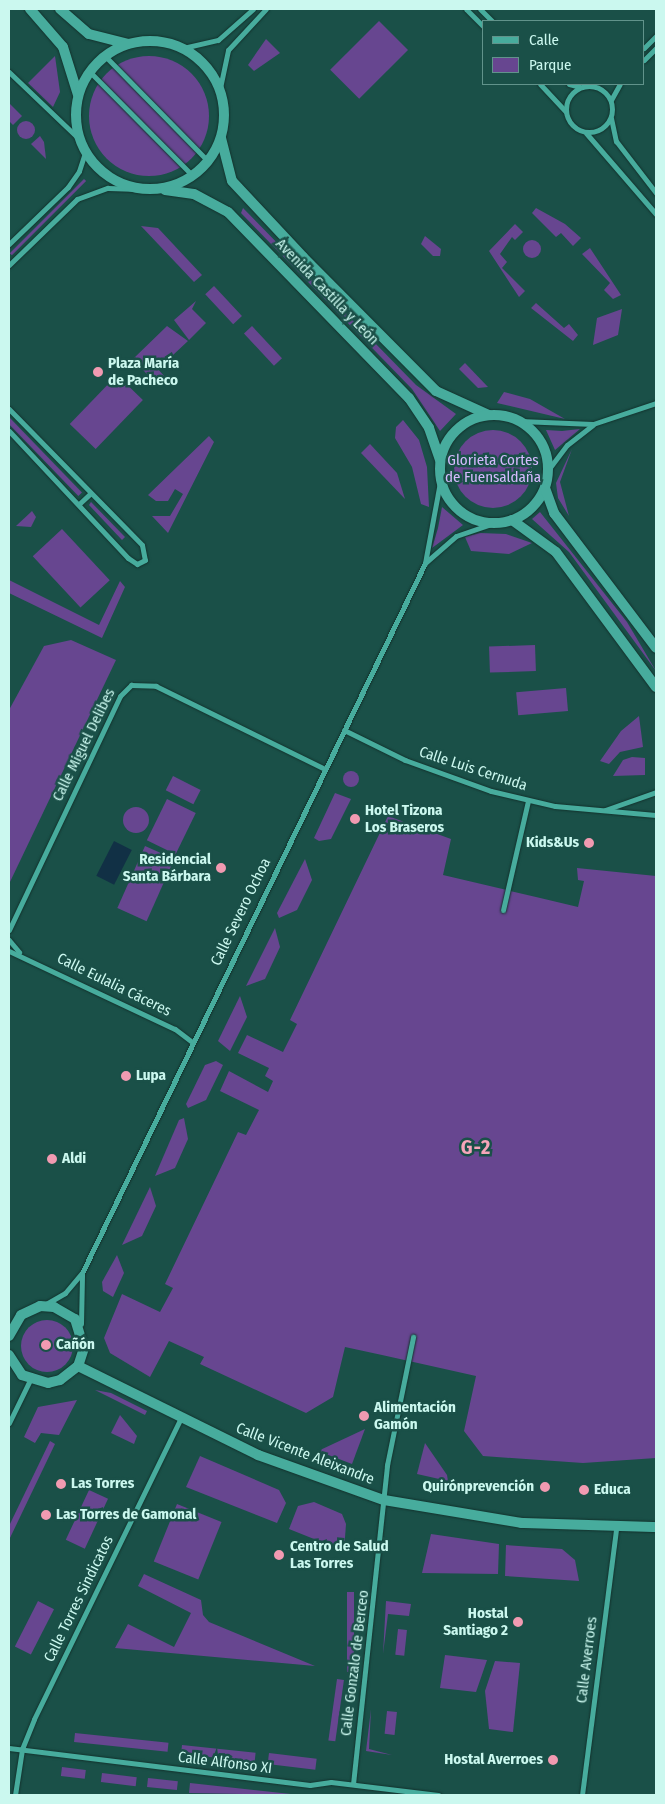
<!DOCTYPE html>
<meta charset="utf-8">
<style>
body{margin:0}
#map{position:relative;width:665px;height:1804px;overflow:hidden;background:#1a5048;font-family:"Fira Sans Condensed",sans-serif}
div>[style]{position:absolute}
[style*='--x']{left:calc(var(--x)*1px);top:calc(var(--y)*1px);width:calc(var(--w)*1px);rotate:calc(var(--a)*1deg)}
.green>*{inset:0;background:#674690;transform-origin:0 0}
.round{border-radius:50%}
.water>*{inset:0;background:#113045;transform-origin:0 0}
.roads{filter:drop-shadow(0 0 1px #13322d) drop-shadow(0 0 1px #13322d)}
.minor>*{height:5px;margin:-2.5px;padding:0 2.5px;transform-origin:2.5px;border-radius:2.5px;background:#47ac9d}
.minor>.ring{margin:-2.5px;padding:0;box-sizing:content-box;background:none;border:5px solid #47ac9d;border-radius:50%}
.secondary>*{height:10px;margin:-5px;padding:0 5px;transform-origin:5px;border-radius:5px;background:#47ac9d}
.secondary>.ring{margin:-5px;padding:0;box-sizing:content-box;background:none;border:10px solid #47ac9d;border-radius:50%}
.dots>*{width:14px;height:14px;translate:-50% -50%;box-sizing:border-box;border:2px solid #1a5048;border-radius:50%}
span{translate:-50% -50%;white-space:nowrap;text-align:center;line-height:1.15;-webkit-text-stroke:5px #1a5048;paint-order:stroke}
.street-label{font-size:15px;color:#cbf8ef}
.poi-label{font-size:15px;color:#cbf8ef;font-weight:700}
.left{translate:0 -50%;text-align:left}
.right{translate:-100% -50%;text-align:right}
.park-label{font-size:15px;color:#d5bafe}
.district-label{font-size:20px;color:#f7a5ba;font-weight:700;letter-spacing:1px}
.frame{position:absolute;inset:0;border:10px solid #cbf8ef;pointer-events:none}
.legend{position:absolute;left:482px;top:20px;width:162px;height:65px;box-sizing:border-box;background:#1a5048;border:1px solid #61938b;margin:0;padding:6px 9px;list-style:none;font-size:15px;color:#cbf8ef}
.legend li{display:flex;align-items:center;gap:10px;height:25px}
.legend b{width:25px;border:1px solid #61938b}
</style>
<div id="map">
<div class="green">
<i style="left:379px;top:21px;width:41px;height:69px;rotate:45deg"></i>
<i style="clip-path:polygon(266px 39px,280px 53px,254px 71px,248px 65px)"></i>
<i style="clip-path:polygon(55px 56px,60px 92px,53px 107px,28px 83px)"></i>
<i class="round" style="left:89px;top:56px;width:120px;height:120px"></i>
<i style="clip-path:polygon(9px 103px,22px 116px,13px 125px,9px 121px)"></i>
<i class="round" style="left:17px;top:121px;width:18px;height:18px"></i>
<i style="clip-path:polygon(40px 136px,44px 142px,46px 159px,31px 144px)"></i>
<i style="left:84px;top:179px;width:3px;height:105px;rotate:45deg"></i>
<i style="clip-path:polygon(243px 208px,416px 385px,456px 414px,440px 431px,412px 389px,241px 213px)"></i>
<i style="clip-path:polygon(536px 208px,565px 224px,581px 238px,573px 246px,561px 233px,556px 237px,532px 213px)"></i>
<i style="clip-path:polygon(515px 224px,523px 232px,515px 240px,512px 237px,500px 254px,507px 262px,502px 268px,525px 291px,519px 297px,489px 251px)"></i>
<i style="clip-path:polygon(141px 226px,158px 228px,202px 275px,194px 282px)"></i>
<i style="clip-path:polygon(425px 236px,441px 249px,440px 256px,433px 256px,421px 244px)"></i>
<i class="round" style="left:523px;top:240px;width:18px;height:18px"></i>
<i style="clip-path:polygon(590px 248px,621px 295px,613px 299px,604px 290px,610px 283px,582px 254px)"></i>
<i style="left:214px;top:286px;width:41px;height:12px;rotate:47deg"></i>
<i style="clip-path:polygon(196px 301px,192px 309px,206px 323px,189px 340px,174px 320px)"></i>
<i style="clip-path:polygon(536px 303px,564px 328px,569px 324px,578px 335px,573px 341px,531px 308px)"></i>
<i style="clip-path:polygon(622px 309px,618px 335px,593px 345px,597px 318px)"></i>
<i style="clip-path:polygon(167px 326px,188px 341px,158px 369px,164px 376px,156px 384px,133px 359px)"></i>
<i style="left:252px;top:326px;width:44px;height:11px;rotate:47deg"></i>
<i style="clip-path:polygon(465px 363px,488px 387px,478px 388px,459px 369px)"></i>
<i style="left:117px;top:375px;width:36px;height:68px;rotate:44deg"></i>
<i style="clip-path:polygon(504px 392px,530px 399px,565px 419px,497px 403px)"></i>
<i style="left:9px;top:417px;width:105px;height:5px;rotate:46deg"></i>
<i style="clip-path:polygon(403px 420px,419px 440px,427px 467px,429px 507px,421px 504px,412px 467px,395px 438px,396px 427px)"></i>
<i style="clip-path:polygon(580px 429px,555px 450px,546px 430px,562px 431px)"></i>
<i class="round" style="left:454px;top:430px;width:78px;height:78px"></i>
<i style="clip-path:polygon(209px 436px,214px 442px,168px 533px,152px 516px,170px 516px,183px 494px,175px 489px,168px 501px,156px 501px,148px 495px)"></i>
<i style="clip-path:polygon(370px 444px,397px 473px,405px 499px,361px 453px)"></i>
<i style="clip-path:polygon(572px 449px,560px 482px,569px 516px,558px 498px,556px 483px)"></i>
<i style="clip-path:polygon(91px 502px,125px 537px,122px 540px,89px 505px)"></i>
<i style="clip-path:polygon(442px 507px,463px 525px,432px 548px,438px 528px)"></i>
<i style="clip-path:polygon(32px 511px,36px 517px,31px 527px,16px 526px)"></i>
<i style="clip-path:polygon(540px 512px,627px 622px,656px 671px,569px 552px,532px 519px)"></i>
<i style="left:62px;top:529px;width:70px;height:40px;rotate:47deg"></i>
<i style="clip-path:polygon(480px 533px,506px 534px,532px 543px,509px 554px,471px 551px,465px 537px)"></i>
<i style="clip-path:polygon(9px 580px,99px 625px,120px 581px,125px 587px,102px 638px,9px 593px)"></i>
<i style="clip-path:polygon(71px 640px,116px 660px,9px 884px,9px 710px,44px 646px)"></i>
<i style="left:535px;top:645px;width:26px;height:46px;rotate:88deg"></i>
<i style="left:566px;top:688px;width:23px;height:50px;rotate:85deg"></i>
<i style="clip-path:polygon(639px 716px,643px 747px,620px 752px,609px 764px,600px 761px,621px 731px)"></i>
<i style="clip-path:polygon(632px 757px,645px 758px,645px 775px,613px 776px,623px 760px)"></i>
<i class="round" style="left:343px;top:771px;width:16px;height:16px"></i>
<i style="left:173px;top:776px;width:31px;height:16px;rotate:27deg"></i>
<i style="clip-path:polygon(335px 793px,351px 799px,331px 839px,319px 841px,314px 838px)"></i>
<i style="left:167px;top:799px;width:32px;height:46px;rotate:26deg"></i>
<i class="round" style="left:123px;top:807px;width:26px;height:26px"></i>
<i style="clip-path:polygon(388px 816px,451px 839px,443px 875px,536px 897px,578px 907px,584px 881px,578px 880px,577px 868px,656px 876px,656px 1458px,583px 1463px,483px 1456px,464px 1431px,476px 1376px,382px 1355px,345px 1347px,333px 1397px,306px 1413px,200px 1364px,204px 1357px,169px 1341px,150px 1377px,110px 1353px,104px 1338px,122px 1294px,160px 1312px,173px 1288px,165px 1284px,238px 1132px,246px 1135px,259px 1110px,220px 1091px,229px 1071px,268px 1092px,273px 1081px,265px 1076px,269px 1068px,238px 1053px,247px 1035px,283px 1052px,297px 1024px,290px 1020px)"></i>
<i style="left:145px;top:846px;width:32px;height:68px;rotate:24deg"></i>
<i style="clip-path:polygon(305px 859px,312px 880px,297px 910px,279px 918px,277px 913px)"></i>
<i style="clip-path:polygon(275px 928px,280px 947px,265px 979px,246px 986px)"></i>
<i style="clip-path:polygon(240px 996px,247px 1017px,230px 1051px,218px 1041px)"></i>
<i style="clip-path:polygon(216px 1061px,223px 1065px,206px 1100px,188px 1108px,186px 1104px,205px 1065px)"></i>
<i style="clip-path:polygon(184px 1118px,188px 1139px,175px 1168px,155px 1176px,179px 1120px)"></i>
<i style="clip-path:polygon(150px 1187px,156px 1206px,142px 1236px,122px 1245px)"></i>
<i style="clip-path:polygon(117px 1255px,124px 1273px,113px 1297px,103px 1291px,102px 1282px)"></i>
<i class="round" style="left:21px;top:1320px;width:52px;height:52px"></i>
<i style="clip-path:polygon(95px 1390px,111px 1393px,147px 1411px,145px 1415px)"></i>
<i style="clip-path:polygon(77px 1400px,59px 1435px,41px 1433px,35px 1443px,24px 1437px,38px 1407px)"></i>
<i style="clip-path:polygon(120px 1415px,137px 1436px,134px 1444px,111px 1433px)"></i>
<i style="clip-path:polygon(365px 1429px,352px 1464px,318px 1451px)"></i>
<i style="clip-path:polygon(50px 1441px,55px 1444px,9px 1540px,9px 1526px)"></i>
<i style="clip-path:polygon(425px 1443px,447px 1475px,448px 1481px,417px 1474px)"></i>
<i style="clip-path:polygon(200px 1456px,279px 1490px,286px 1503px,277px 1523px,186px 1487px)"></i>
<i style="left:89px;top:1490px;width:21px;height:55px;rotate:25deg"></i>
<i style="clip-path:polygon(314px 1502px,342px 1514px,346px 1524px,344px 1551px,289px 1529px,298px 1506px)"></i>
<i style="left:177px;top:1504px;width:48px;height:62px;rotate:22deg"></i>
<i style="clip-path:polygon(431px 1534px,499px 1544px,498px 1574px,422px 1573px)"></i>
<i style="clip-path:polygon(506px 1545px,562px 1549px,575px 1560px,579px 1581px,505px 1576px)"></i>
<i style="clip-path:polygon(144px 1574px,201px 1600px,203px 1615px,209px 1622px,315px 1666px,115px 1648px,128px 1624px,174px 1647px,191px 1613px,138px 1586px)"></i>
<i style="left:347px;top:1592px;width:7px;height:80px"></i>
<i style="left:38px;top:1601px;width:18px;height:51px;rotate:27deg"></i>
<i style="clip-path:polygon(386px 1601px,411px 1604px,409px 1616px,388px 1614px,383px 1654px)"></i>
<i style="left:398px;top:1629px;width:9px;height:26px;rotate:6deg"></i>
<i style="clip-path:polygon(445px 1655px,487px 1660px,476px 1692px,440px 1688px)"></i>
<i style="clip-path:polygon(495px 1661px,520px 1663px,513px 1732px,489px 1729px,485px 1691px)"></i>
<i style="left:337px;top:1679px;width:7px;height:62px;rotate:8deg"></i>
<i style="clip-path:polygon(371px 1709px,369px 1749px,392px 1755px,366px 1751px)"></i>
<i style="left:387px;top:1711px;width:10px;height:23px;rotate:6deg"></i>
<i style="left:75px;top:1733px;width:94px;height:9px;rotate:6deg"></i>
<i style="left:182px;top:1745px;width:74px;height:9px;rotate:6deg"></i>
<i style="left:269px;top:1753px;width:48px;height:11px;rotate:7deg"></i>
<i style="left:62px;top:1767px;width:24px;height:9px;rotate:7deg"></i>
<i style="left:102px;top:1773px;width:35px;height:9px;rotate:7deg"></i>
<i style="left:148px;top:1778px;width:30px;height:9px;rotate:6deg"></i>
<i style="clip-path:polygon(190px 1783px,300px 1795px,189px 1793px)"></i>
</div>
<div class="water">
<i style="left:114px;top:841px;width:20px;height:39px;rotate:27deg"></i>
</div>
<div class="roads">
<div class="minor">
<i style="--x:466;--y:9;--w:25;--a:45"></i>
<i style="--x:480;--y:9;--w:17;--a:45"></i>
<i style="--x:183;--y:48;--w:36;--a:-13"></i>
<i style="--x:218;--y:40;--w:47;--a:-41.5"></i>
<i style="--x:644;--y:48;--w:17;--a:-45"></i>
<i style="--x:105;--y:56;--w:147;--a:45.6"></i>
<i style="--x:644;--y:60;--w:17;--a:-45"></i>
<i style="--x:9;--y:72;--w:97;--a:43.7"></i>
<i style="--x:90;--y:72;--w:146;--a:45.3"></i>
<i style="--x:540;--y:84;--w:38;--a:47"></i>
<i style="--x:569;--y:84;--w:11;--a:15"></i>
<i class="ring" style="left:566px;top:86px;width:41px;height:41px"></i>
<i style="--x:220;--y:88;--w:39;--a:-78"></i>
<i style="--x:228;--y:50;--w:56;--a:-47.2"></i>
<i style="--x:611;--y:100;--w:18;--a:-61"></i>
<i style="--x:611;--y:118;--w:24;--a:78"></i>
<i style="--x:616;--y:141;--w:66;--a:52.4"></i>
<i style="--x:586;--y:133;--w:107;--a:49.2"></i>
<i style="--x:9;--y:244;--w:82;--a:-44"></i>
<i style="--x:68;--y:187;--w:19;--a:-55"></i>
<i style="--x:79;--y:171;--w:20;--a:-72"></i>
<i style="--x:9;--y:265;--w:95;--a:-44.1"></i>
<i style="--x:77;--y:199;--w:33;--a:-20"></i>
<i style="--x:108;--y:188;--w:30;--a:2"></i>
<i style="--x:9;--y:409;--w:190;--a:45.6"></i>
<i style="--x:142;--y:545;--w:15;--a:79"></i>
<i style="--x:145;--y:560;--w:9;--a:153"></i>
<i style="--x:137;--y:564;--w:11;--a:-146"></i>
<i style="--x:128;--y:558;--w:174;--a:-133.1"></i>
<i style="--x:520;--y:421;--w:73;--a:2.4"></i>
<i style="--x:593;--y:424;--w:66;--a:-18.4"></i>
<i style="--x:548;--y:470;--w:31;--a:-53"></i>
<i style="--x:567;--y:445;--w:33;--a:-38"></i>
<i style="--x:79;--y:504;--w:16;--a:-43"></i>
<i style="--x:425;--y:563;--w:82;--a:-79.5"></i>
<i style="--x:344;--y:730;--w:68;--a:26.2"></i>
<i style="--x:405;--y:760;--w:91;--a:19.8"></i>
<i style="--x:491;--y:791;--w:66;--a:13.2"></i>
<i style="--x:555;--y:806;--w:101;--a:5.1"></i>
<i style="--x:605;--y:810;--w:54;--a:-19.4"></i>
<i style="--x:503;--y:910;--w:112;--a:-77.1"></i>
<i style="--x:9;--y:930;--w:259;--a:-64.6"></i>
<i style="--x:120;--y:696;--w:16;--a:-45"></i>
<i style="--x:131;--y:685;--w:25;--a:2"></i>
<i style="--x:156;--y:686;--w:188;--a:26.2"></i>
<i style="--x:9;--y:940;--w:16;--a:50"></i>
<i style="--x:9;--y:951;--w:183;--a:25.2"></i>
<i style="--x:175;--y:1029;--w:21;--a:37"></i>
<i style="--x:46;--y:1304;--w:22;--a:-30"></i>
<i style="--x:65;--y:1293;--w:26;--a:-50"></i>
<i style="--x:82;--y:1273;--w:789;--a:-64.21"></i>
<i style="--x:425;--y:563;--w:41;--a:-41.1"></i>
<i style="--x:456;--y:536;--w:36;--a:-19"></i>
<i style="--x:81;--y:1324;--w:49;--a:-88.8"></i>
<i style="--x:9;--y:1423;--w:48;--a:-64"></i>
<i style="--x:9;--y:1748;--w:303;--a:7"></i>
<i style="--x:310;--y:1785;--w:21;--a:-8"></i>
<i style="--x:331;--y:1782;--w:108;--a:6.9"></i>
<i style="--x:353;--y:1784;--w:321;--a:-83.9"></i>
<i style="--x:387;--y:1465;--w:131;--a:-78.5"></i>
<i style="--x:15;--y:1795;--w:47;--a:-81.3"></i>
<i style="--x:22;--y:1749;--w:32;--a:-68"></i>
<i style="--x:34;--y:1719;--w:334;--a:-64"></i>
<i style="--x:582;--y:1795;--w:269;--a:-82.7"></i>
</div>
<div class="secondary">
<i style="--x:30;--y:9;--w:50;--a:49"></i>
<i style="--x:63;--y:47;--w:50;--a:72.6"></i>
<i style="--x:60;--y:9;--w:38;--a:41"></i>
<i style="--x:89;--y:34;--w:40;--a:14.4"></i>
<i class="ring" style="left:76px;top:41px;width:138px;height:138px"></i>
<i style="--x:221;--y:138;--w:44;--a:75.7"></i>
<i style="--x:232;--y:181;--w:104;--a:46.9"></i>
<i style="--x:303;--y:257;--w:189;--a:45.2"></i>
<i style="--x:436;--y:391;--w:58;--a:24.4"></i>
<i style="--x:165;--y:190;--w:29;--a:8"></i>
<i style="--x:194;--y:194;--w:38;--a:28"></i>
<i style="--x:228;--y:212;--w:260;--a:45.8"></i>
<i style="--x:409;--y:398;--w:36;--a:56"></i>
<i style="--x:429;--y:428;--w:34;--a:71"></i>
<i class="ring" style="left:440px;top:415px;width:98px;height:98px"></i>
<i style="--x:545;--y:488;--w:27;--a:70"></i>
<i style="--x:554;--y:513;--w:169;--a:52.9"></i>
<i style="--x:512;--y:520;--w:54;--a:36"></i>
<i style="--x:556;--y:552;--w:168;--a:53.5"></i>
<i style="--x:9;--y:1336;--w:24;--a:-60"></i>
<i style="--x:21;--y:1315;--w:21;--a:-25"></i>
<i style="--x:40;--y:1306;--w:14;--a:4"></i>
<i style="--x:54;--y:1307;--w:24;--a:30"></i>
<i style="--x:75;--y:1319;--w:30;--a:73"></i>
<i style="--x:84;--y:1348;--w:19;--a:108"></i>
<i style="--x:78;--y:1366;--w:23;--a:142"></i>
<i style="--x:60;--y:1380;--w:12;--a:166"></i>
<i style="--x:48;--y:1383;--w:27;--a:-163"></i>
<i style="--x:22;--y:1375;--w:24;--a:-123"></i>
<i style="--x:78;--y:1366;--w:201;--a:26.3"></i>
<i style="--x:258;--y:1455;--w:134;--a:19.7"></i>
<i style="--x:384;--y:1500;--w:139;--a:9.5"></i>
<i style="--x:521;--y:1523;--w:135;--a:1.7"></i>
</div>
</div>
<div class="dots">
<i style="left:98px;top:372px;background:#f19ab1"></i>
<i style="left:355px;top:819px;background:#f19ab1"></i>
<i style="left:589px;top:843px;background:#f19ab1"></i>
<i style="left:221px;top:868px;background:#f19ab1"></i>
<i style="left:126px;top:1076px;background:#f19ab1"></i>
<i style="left:52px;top:1159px;background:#f19ab1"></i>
<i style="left:46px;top:1345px;background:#f19ab1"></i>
<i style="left:364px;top:1416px;background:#f19ab1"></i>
<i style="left:61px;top:1484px;background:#f19ab1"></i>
<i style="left:545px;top:1487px;background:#f19ab1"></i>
<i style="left:584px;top:1490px;background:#f19ab1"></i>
<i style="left:46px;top:1515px;background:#f19ab1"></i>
<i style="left:279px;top:1555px;background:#f19ab1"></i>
<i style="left:518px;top:1622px;background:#f19ab1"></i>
<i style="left:553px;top:1760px;background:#f19ab1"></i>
</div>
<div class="street-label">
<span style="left:327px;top:292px;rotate:46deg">Avenida Castilla y León</span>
<span style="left:84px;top:745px;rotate:-64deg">Calle Miguel Delibes</span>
<span style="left:473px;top:769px;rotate:18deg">Calle Luis Cernuda</span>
<span style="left:241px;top:912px;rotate:-64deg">Calle Severo Ochoa</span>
<span style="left:114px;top:985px;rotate:26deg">Calle Eulalia Cáceres</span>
<span style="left:305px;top:1454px;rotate:21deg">Calle Vicente Aleixandre</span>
<span style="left:79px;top:1599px;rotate:-64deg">Calle Torres Sindicatos</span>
<span style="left:587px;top:1660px;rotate:-83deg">Calle Averroes</span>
<span style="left:355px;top:1663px;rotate:-83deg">Calle Gonzalo de Berceo</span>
<span style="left:225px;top:1763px;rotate:7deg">Calle Alfonso XI</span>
</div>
<div class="poi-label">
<span class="left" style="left:108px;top:372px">Plaza María<br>de Pacheco</span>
<span class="left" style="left:365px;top:819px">Hotel Tizona<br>Los Braseros</span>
<span class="right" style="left:579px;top:843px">Kids&amp;Us</span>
<span class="right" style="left:211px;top:868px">Residencial<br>Santa Bárbara</span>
<span class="left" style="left:136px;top:1076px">Lupa</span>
<span class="left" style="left:62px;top:1159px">Aldi</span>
<span class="left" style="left:56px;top:1345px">Cañón</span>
<span class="left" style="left:374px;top:1416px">Alimentación<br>Gamón</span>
<span class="left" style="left:71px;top:1484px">Las Torres</span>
<span class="right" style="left:534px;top:1487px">Quirónprevención</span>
<span class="left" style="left:594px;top:1490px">Educa</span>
<span class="left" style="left:56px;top:1515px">Las Torres de Gamonal</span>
<span class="left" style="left:290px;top:1555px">Centro de Salud<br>Las Torres</span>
<span class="right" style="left:508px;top:1622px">Hostal<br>Santiago 2</span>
<span class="right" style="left:543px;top:1760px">Hostal Averroes</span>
</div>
<div class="park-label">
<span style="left:493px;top:469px">Glorieta Cortes<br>de Fuensaldaña</span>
</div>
<div class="district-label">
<span style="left:476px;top:1147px">G-2</span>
</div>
<div class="frame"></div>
<ul class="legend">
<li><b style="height:6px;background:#47ac9d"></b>Calle</li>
<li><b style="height:14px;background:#674690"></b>Parque</li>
</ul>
</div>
